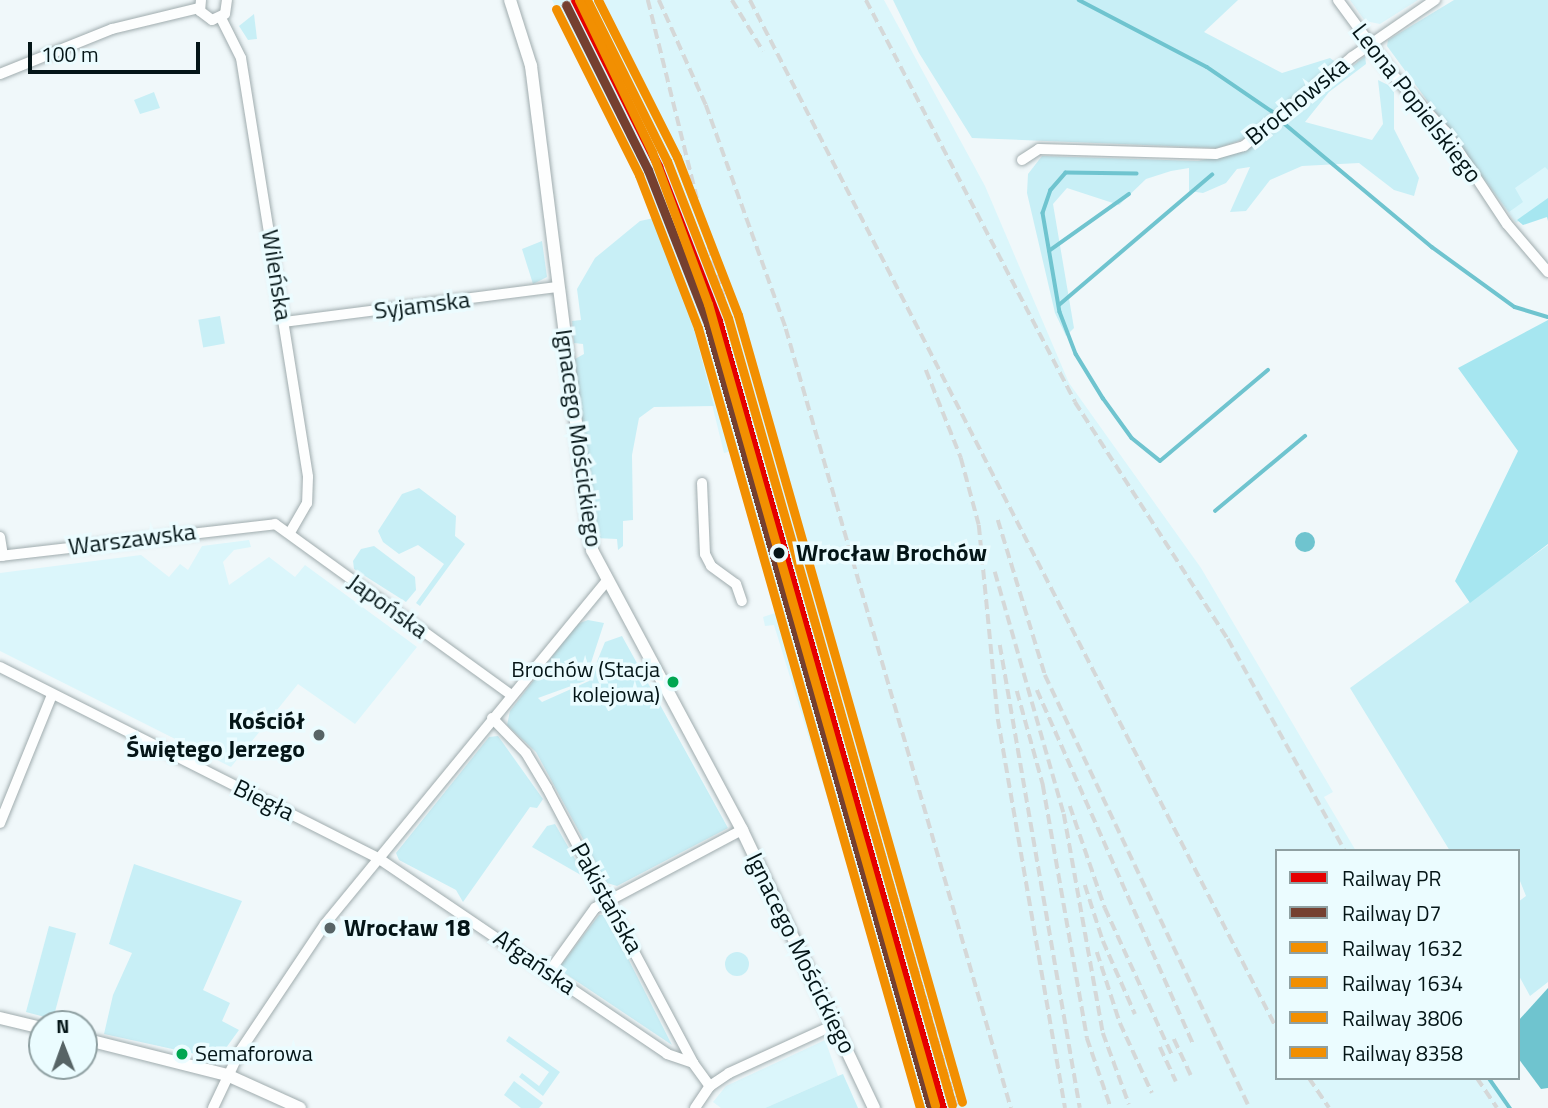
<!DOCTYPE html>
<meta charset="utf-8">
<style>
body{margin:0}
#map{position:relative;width:1548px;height:1108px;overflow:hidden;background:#f0f8fa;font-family:"Titillium Web",sans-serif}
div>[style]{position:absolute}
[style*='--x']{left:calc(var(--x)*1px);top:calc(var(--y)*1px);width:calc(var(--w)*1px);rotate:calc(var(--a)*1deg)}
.built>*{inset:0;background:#dbf6fb}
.green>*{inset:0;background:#c8eff6;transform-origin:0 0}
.round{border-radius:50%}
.forest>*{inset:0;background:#a6e6f0}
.water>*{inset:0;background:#6fc4cf}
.stream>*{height:3.5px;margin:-1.75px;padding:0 1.75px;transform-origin:1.75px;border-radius:1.75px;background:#6fc4cf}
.roads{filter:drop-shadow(0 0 2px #a0acae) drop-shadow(0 0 2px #a0acae)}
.minor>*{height:10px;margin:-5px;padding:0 5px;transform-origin:5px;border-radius:5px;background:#fdfefe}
.tertiary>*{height:12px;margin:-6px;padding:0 6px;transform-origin:6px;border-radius:6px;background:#fdfefe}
.rail>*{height:3.5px;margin-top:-1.75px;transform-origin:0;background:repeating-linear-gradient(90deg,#d5d8d8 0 10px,transparent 0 15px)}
.rail-1>*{height:9px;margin:-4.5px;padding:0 4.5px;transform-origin:4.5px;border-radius:4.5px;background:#e50000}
.rail-2>*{height:9px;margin:-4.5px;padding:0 4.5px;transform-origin:4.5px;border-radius:4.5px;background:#754030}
.rail-3>*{height:9px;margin:-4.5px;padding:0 4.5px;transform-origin:4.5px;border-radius:4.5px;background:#f28f01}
.rail-4>*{height:9px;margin:-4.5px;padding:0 4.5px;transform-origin:4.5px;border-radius:4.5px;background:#f28f01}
.rail-5>*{height:9px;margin:-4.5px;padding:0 4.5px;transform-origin:4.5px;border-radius:4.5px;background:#f28f01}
.rail-6>*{height:9px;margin:-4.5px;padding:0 4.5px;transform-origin:4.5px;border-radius:4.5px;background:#f28f01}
.dots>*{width:19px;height:19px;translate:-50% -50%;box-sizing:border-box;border:4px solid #ebfcff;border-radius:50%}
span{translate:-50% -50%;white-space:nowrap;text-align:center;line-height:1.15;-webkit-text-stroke:7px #ebfcff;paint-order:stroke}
.bus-label{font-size:22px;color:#041517}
.right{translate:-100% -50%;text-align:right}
.left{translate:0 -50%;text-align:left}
.street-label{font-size:24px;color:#041517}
.stop-label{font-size:24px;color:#041517;font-weight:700}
.poi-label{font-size:24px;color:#041517;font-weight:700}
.legend{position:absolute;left:1275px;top:849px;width:245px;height:231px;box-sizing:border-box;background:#ebfcff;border:2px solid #8fa0a2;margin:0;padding:9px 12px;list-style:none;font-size:21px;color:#041517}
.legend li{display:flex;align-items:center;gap:14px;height:35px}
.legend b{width:35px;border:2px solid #8fa0a2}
.north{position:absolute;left:28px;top:1010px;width:70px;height:70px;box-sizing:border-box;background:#ebfcff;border:2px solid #8fa0a2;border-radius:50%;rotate:359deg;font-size:19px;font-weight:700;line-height:28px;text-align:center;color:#041517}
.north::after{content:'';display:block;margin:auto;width:24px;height:32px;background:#576466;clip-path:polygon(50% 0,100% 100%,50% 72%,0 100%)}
.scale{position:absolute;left:28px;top:42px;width:172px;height:32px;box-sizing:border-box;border:4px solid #041517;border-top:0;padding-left:9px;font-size:21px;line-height:24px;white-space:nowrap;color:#041517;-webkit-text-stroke:5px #ebfcff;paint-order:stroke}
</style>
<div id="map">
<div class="built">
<i style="clip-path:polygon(552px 0,884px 0,985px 186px,1069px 383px,1201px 568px,1333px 792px,1324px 797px,1356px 851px,1277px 851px,1277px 1078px,1487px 1078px,1507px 1108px,917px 1108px,903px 1043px,774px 625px,765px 626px,763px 617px,778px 612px,732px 451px,724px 453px,687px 303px,622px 128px)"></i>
<i style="clip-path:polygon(1350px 0,1418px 0,1380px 24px,1365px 21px)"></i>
<i style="clip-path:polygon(1548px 156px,1548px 201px,1516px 223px,1471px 163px)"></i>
<i style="clip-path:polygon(249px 540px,251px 547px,234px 550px,223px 562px,229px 585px,269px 557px,295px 577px,305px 565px,417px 647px,355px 724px,298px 684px,231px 767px,0 651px,0 573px,141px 555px,169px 577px,180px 564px,188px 570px,202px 546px)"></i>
<i style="clip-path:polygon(825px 1040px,838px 1076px,765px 1108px,721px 1108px,713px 1102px,726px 1086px)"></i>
</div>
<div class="green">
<i style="clip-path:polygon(893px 0,1238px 0,1204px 32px,1282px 73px,1330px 58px,1337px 63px,1247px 138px,1218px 148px,972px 138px,919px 53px)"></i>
<i style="clip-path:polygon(1454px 0,1548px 0,1548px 170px,1545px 167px,1515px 188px,1523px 202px,1509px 212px,1387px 46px,1388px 40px)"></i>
<i style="clip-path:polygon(254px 14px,257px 39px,248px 40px,239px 26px)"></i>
<i style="clip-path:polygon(1365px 56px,1366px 64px,1329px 92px,1305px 122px,1372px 140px,1383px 124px,1378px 80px,1394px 88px,1394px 129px,1419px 178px,1414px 196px,1394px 190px,1359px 163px,1302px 166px,1270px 180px,1246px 211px,1230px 212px,1250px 167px,1237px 169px,1226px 183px,1203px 193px,1189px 191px,1189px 168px,1171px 171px,1146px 179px,1119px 205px,1067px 188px,1053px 204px,1074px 328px,1066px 336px,1055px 313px,1027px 193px,1028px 174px,1042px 156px,1198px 161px,1226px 155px,1271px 133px)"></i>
<i style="clip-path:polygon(154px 92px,160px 108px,140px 114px,134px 100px)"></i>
<i style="clip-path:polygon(654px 218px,687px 303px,714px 406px,654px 407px,639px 418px,632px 455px,633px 520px,623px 521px,623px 546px,618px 550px,617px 539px,595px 538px,575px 359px,584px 354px,583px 344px,574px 343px,572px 321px,581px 320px,577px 289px,595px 258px,640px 221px)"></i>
<i style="clip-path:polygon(542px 241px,547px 277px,533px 284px,522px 249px)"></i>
<i style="left:220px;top:316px;width:28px;height:22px;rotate:80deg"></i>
<i style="clip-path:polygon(419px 488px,456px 516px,455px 536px,465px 544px,420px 606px,416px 603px,444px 564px,418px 545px,399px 554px,383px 542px,378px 531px,402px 494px)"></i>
<i style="clip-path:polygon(1548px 545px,1548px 982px,1530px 996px,1518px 974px,1518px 902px,1526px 896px,1518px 876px,1518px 851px,1450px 851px,1350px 688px)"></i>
<i style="clip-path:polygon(374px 546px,415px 577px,416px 590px,406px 602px,354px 569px,353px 561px,361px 549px)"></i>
<i style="clip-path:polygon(588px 620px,604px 623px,585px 681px,538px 698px,542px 702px,589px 681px,605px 642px,622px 636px,728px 828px,617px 886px,607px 883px,536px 752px,507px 725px,510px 711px,577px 624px)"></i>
<i style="clip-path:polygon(498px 736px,543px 799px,537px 808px,530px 807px,463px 902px,456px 890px,399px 860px,396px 853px,489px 737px)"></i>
<i style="clip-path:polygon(555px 824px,586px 878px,532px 847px,547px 826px)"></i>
<i style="clip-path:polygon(134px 864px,242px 901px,203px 990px,230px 1003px,222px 1021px,239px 1030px,218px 1059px,104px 1034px,113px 995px,132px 953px,109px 944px)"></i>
<i style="clip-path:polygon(599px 915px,606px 915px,672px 1045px,563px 972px,561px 965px)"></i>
<i style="left:49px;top:926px;width:28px;height:89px;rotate:15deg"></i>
<i class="round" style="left:725px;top:952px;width:24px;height:24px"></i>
<i style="clip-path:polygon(509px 1036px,560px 1072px,543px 1096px,519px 1077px,522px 1073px,539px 1086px,549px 1072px,506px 1041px)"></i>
<i style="clip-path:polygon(843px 1074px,858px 1108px,765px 1108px,838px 1076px)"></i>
<i style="clip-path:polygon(514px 1081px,543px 1103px,539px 1108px,521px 1108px,504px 1095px)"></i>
</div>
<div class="forest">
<i style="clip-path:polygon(1548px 198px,1548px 221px,1547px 217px,1523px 225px,1517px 220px)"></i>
<i style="clip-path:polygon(1548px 320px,1548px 544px,1470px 603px,1455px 581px,1518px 451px,1458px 368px)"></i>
</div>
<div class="water">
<i class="round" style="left:1295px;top:532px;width:20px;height:20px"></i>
<i style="clip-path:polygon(1548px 988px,1548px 1088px,1541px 1089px,1518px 1058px,1518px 1021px)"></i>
</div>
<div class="stream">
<i style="--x:1079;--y:0;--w:144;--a:27.6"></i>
<i style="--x:1207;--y:67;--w:83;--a:34.3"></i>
<i style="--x:1285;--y:124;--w:192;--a:39.9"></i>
<i style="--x:1432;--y:247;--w:102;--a:35.9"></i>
<i style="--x:1515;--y:307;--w:34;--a:17"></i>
<i style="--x:1137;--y:174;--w:71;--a:-179.2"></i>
<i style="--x:1066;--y:173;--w:23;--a:131"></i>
<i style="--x:1051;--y:190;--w:24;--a:109"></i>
<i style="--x:1043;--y:213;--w:100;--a:80.3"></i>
<i style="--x:1060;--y:312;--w:45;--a:69.1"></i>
<i style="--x:1076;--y:354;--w:52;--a:58.5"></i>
<i style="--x:1103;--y:398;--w:49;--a:54.1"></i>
<i style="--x:1132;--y:438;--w:36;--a:39"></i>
<i style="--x:1160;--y:461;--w:141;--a:-40.1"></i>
<i style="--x:1049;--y:251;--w:98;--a:-35.5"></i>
<i style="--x:1059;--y:305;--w:201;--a:-40.4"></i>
<i style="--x:1215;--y:511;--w:117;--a:-39.8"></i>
<i style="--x:1489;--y:1078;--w:37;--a:55"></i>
</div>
<div class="roads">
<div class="minor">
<i style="--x:201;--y:0;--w:11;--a:95"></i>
<i style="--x:200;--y:11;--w:15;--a:37"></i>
<i style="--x:212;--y:20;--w:14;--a:-25"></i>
<i style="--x:225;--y:14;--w:14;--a:-82"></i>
<i style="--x:1338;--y:0;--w:93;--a:53.7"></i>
<i style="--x:1393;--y:75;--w:78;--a:47.1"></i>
<i style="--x:1446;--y:132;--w:110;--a:56.5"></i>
<i style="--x:1507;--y:224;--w:63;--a:49.5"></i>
<i style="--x:221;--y:18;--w:45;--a:63.4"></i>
<i style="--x:241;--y:58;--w:424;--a:80.9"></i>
<i style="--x:308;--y:477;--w:26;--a:92"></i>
<i style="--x:307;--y:503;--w:34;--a:120"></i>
<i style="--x:0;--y:74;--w:121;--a:-21.9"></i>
<i style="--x:112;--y:29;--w:89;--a:-13.6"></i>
<i style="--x:1022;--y:160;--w:20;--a:-33"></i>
<i style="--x:1039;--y:149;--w:177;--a:1.6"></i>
<i style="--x:1216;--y:154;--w:29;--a:-16"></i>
<i style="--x:1244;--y:146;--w:140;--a:-39.5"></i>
<i style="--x:1352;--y:57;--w:101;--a:-34.5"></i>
<i style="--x:284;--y:322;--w:276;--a:-7.3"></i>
<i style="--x:702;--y:483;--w:71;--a:87.6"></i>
<i style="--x:705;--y:554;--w:13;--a:63"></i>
<i style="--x:711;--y:566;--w:31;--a:36"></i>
<i style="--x:736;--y:584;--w:18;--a:71"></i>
<i style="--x:0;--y:537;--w:19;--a:81"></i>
<i style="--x:0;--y:556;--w:277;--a:-6.6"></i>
<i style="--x:275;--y:524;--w:291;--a:35.9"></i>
<i style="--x:0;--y:667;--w:424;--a:26.8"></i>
<i style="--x:378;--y:858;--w:349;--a:34.1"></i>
<i style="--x:667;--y:1054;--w:28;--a:19"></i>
<i style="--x:492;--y:718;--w:49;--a:45.8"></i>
<i style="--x:526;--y:753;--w:41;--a:59"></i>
<i style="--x:547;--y:788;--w:311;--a:62"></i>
<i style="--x:693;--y:1063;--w:29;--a:54"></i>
<i style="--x:0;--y:823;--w:138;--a:-67.9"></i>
<i style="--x:549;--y:972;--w:79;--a:-54.3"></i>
<i style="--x:595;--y:908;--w:166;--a:-28"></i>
<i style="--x:213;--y:1108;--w:63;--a:-64.7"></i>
<i style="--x:240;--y:1051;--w:153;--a:-56.2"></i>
<i style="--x:325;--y:924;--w:445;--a:-50.6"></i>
<i style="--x:695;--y:1108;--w:27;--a:-56"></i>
<i style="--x:710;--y:1086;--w:23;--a:-34"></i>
<i style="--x:729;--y:1073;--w:118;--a:-24.6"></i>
</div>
<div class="tertiary">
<i style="--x:510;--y:0;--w:69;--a:72.3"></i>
<i style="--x:531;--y:66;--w:488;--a:82.8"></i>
<i style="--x:592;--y:550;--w:318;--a:61.8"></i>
<i style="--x:742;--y:830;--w:308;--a:64.6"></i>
<i style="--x:0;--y:1018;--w:43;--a:13.4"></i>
<i style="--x:84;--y:1039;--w:147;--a:14.1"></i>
<i style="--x:227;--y:1075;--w:80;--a:24.3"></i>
</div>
</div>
<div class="rail">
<i style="--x:648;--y:0;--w:253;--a:76.1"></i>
<i style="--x:709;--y:246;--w:897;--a:73.95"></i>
<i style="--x:659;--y:0;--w:115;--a:65.9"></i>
<i style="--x:706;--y:105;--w:238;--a:70.3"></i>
<i style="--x:786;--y:329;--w:811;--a:73.89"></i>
<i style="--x:732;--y:0;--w:60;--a:58.7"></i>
<i style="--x:750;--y:0;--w:1156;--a:62.88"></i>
<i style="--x:866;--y:0;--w:453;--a:62.5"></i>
<i style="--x:1075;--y:402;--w:282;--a:57.2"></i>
<i style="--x:1228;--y:639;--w:242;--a:61.1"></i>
<i style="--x:926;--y:370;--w:95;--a:68.3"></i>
<i style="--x:961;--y:458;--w:69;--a:75"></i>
<i style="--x:979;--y:525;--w:195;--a:84.4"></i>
<i style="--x:998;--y:719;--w:395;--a:80.2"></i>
<i style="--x:998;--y:520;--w:162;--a:73.1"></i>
<i style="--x:1045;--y:675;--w:479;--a:64.7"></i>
<i style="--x:995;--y:572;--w:252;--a:74.1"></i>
<i style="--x:1064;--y:814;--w:222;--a:79.9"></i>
<i style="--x:1103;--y:1033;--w:76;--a:69.9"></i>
<i style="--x:1000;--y:645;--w:470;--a:80.2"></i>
<i style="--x:1037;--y:690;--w:389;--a:66.2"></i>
<i style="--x:1017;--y:691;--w:98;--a:74.5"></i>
<i style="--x:1043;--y:785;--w:257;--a:80.1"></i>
<i style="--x:1087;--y:1038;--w:74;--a:71.1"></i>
<i style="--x:1070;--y:806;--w:108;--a:71.1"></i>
<i style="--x:1105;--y:908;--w:162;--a:65.5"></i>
<i style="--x:1085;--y:885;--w:59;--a:72.2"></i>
<i style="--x:1103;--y:941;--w:80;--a:66.3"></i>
<i style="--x:1097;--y:952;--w:75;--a:72.1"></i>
<i style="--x:1120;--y:1023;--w:77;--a:65.4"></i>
<i style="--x:1174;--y:1039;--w:40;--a:65"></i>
<i style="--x:1160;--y:1047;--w:38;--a:65"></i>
<i style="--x:1309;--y:1078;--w:36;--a:56"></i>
<i style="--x:1477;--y:1078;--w:36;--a:56"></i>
</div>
<div class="rail-1">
<i style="--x:575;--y:0;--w:186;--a:63.4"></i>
<i style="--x:658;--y:166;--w:166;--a:68.8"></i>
<i style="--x:718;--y:321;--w:818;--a:74.11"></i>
</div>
<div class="rail-2">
<i style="--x:566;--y:5;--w:184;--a:63.6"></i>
<i style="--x:648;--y:170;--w:165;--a:68.7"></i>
<i style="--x:708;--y:324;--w:815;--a:74.12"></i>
</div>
<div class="rail-3">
<i style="--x:587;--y:0;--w:180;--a:63.6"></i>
<i style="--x:667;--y:161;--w:168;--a:68.8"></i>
<i style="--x:728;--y:318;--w:818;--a:74.11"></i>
</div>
<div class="rail-4">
<i style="--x:556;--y:9;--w:186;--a:63.4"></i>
<i style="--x:639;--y:175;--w:164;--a:68.9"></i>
<i style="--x:698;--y:328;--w:811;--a:74.11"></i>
</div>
<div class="rail-5">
<i style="--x:598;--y:0;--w:176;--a:63.3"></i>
<i style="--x:677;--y:157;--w:169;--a:68.9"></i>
<i style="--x:738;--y:315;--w:818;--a:74.11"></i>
</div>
<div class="rail-6">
<i style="--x:579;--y:0;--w:169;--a:64.3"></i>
<i style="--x:652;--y:152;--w:162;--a:69.8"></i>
<i style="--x:708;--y:304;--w:833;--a:74.18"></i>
</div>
<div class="dots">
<i style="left:779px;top:553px;background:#041517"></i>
<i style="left:673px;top:682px;background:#00a651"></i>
<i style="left:319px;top:735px;background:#576466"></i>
<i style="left:330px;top:928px;background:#576466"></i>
<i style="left:182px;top:1054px;background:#00a651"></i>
</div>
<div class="bus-label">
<span class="right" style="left:660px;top:682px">Brochów (Stacja<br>kolejowa)</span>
<span class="left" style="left:195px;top:1054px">Semaforowa</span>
</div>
<div class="street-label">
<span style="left:1297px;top:101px;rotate:-39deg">Brochowska</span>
<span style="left:1417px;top:103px;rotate:52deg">Leona Popielskiego</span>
<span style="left:277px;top:275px;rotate:81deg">Wileńska</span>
<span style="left:422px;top:305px;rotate:-7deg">Syjamska</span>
<span style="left:579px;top:438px;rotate:82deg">Ignacego Mościckiego</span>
<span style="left:132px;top:539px;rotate:-7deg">Warszawska</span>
<span style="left:388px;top:606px;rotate:36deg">Japońska</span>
<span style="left:264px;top:800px;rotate:26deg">Biegła</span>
<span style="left:607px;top:898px;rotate:61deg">Pakistańska</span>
<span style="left:801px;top:953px;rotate:64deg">Ignacego Mościckiego</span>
<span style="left:535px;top:962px;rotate:35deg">Afgańska</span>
</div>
<div class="stop-label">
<span class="left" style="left:796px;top:553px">Wrocław Brochów</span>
</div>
<div class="poi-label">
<span class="right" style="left:305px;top:735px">Kościół<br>Świętego Jerzego</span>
<span class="left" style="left:344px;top:928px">Wrocław 18</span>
</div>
<ul class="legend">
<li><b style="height:9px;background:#e50000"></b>Railway PR</li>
<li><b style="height:9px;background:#754030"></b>Railway D7</li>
<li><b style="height:9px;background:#f28f01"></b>Railway 1632</li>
<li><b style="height:9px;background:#f28f01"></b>Railway 1634</li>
<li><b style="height:9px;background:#f28f01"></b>Railway 3806</li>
<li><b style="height:9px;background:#f28f01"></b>Railway 8358</li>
</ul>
<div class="north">N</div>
<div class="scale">100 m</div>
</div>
